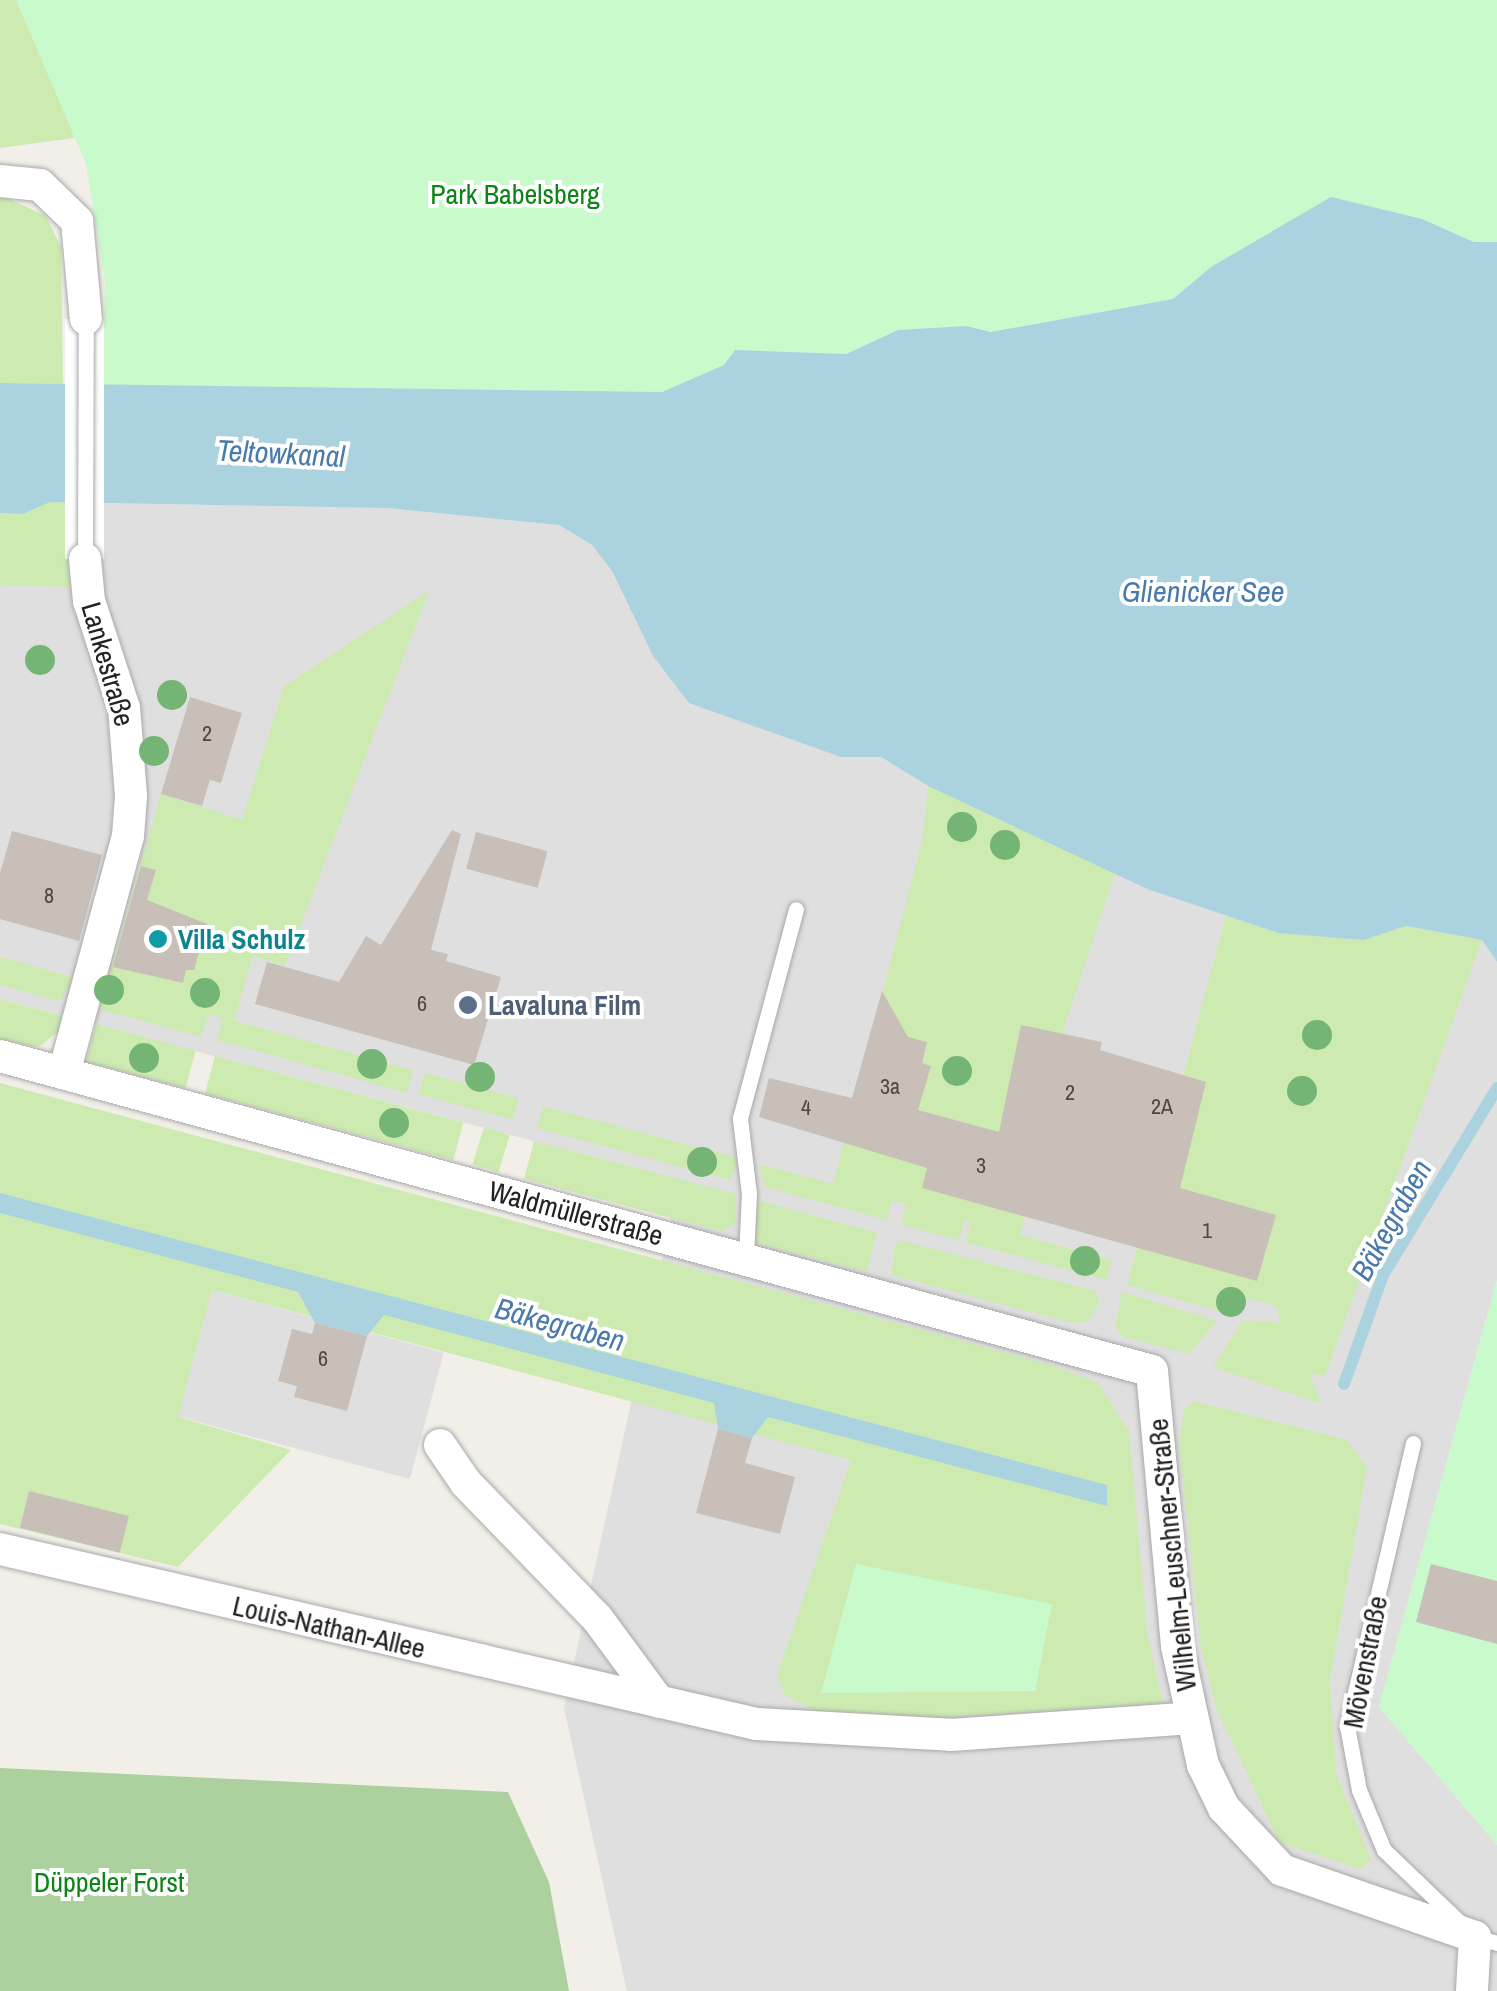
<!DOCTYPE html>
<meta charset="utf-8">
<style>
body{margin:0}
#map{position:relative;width:1497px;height:1991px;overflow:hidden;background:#f2efe9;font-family:"Archivo Narrow",sans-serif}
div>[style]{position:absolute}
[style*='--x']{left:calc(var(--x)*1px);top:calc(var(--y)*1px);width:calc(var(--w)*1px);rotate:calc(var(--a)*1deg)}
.residential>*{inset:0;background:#e0dfdf;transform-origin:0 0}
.grass>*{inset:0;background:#cdebb0;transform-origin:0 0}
.forest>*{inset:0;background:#add19e}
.park>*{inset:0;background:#c8facc}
.water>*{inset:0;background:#aad3df}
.pier>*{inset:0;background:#fff;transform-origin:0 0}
.stream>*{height:12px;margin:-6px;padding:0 6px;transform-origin:6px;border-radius:6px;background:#aad3df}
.building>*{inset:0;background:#c7bfb8;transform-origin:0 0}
.roads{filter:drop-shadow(0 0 2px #a9a9a9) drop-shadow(0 0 2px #a9a9a9)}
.service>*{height:15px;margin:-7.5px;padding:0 7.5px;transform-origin:7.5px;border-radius:7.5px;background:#fff}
.minor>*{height:32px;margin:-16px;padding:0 16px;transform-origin:16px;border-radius:16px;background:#fff}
.trees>*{width:30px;height:30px;margin:-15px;border-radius:50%;background:#74b475}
.dots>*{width:28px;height:28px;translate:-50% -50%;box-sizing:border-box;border:5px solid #fff;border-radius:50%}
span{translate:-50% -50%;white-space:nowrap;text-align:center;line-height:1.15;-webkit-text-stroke:8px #fff;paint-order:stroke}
.number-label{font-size:22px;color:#4b4948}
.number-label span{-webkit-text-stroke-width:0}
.park-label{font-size:28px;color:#0c8416}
.street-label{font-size:28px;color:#222}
.culture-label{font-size:28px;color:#0d838f;font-weight:700}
.left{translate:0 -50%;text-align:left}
.service-label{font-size:28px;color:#4e5e75;font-weight:700}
.water-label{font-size:30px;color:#4a7aab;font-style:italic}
</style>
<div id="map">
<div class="residential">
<i style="clip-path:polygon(50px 502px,386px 508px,559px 525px,592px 545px,612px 571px,653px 656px,841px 757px,881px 757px,928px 786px,1147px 889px,1278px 933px,1482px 940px,1497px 962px,1497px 1280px,1379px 1707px,1497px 1845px,1497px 1991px,627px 1991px,564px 1708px,680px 1180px,0 999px,0 513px,23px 514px)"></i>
<i style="left:211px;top:1290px;width:241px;height:131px;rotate:15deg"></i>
</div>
<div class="grass">
<i style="clip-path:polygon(0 0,16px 0,65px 102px,74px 138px,0 148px)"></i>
<i style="clip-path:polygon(0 195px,46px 216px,61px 247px,63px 384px,0 383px)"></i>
<i style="clip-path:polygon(50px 502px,65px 503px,70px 587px,0 585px,0 513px,23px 514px)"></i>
<i style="clip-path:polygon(429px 591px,285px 966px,253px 956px,234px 1021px,413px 1070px,407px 1093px,217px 1040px,223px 1019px,216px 1016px,208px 1015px,201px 1037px,99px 1009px,161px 794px,242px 820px,284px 686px)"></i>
<i style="clip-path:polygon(928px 786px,1115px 873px,1066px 1022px,1020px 1235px,1112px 1260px,1107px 1280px,965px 1242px,971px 1223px,965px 1220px,959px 1240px,901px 1225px,906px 1204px,892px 1201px,887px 1220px,765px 1187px,758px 1164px,833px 1184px,923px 837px)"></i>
<i style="clip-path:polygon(1226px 916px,1278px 933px,1364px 940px,1406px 926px,1482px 940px,1325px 1376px,1310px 1373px,1321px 1404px,1213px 1367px,1242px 1320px,1280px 1323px,1276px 1306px,1248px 1298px,1226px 1313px,1127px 1285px)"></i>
<i style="clip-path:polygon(0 957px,76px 978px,59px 1001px,0 985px)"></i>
<i style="clip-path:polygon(0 999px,63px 1016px,59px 1031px,39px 1047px,0 1040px)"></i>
<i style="left:96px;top:1024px;width:103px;height:39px;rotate:15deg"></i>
<i style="left:215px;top:1056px;width:257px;height:39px;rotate:15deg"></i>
<i style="left:424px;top:1073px;width:98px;height:22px;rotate:15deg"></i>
<i style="clip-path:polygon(0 1083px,1048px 1364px,1098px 1383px,1129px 1431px,1147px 1631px,1163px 1703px,909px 1720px,816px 1711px,785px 1695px,777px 1675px,851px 1460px,212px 1290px,178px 1417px,291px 1450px,178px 1567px,0 1524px)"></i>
<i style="left:543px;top:1106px;width:201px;height:23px;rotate:15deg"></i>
<i style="left:484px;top:1127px;width:27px;height:39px;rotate:17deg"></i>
<i style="clip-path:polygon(534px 1141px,736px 1194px,736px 1223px,721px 1231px,524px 1179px)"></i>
<i style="left:759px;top:1201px;width:122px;height:41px;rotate:15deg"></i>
<i style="clip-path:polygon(902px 1241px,1096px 1291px,1100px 1302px,1088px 1321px,1076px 1324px,891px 1275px,895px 1245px)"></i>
<i style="clip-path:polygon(1122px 1292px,1217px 1321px,1189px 1354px,1121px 1336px,1115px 1325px)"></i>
<i style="clip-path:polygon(1194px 1401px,1347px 1440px,1367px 1467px,1330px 1681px,1336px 1773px,1371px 1860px,1360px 1869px,1279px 1842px,1216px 1707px,1201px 1648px,1179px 1443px,1184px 1410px)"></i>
</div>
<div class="forest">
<i style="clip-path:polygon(0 1768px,508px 1792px,549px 1882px,569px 1991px,0 1991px)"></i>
</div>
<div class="park">
<i style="clip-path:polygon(16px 0,1497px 0,1497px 242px,1474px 242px,1422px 219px,1211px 267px,1173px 299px,991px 332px,966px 326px,898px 330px,846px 354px,735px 350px,724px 365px,662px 392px,103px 385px,105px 280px,86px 164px)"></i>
<i style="clip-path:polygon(1497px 1280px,1497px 1845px,1379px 1707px)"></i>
<i style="clip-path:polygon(856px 1564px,1052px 1604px,1035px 1691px,821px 1693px)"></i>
</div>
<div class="water">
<i style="clip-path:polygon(1331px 197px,1422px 219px,1474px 242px,1497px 242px,1497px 962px,1482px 940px,1406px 926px,1364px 940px,1278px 933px,1147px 889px,928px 786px,881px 757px,841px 757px,689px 703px,653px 656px,612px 571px,592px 545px,559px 525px,386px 508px,50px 502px,23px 514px,0 513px,0 383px,662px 392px,724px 365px,735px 350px,846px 354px,898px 330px,966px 326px,991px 332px,1173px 299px,1211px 267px)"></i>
<i style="clip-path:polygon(0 1193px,1107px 1485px,1107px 1506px,768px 1417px,752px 1438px,718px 1429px,714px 1403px,384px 1315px,367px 1336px,315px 1323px,298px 1292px,0 1213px)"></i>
</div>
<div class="pier">
<i style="left:65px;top:319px;width:39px;height:240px"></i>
</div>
<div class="stream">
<i style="--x:1344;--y:1384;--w:116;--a:-70.3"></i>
<i style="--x:1383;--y:1275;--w:219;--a:-58.6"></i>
</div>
<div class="building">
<i style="clip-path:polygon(190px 697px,242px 713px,221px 783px,210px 780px,202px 806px,161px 794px)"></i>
<i style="clip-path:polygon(452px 830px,461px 834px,431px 950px,448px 954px,446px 961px,501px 977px,474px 1065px,255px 1004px,267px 962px,339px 982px,366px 936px,381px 945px)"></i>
<i style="clip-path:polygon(12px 831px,102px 855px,79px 941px,0 919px,0 873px)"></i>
<i style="left:476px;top:832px;width:74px;height:38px;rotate:15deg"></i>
<i style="clip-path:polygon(141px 866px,156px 870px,147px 900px,207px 924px,194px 970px,186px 970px,183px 983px,113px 967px)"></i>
<i style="clip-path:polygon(882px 991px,908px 1037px,927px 1042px,922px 1063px,931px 1066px,918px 1110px,999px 1132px,1021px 1025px,1102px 1042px,1100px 1050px,1206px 1082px,1180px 1188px,1276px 1215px,1257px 1281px,922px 1188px,927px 1168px,759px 1117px,769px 1078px,852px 1098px)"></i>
<i style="clip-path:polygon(315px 1323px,367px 1336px,347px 1411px,294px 1397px,297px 1386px,278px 1381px,292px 1329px,312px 1334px)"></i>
<i style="clip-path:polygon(718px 1429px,752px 1438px,745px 1463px,795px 1477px,780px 1534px,696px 1513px)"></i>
<i style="left:29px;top:1491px;width:103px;height:38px;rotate:14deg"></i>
<i style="clip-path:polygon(1431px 1564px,1497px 1581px,1497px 1644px,1416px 1622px)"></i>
</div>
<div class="roads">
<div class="service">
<i style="--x:85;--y:559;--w:240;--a:-89.8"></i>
<i style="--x:746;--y:1259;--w:65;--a:-87.4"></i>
<i style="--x:749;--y:1194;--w:77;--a:-96.8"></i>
<i style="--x:740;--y:1118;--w:216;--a:-75"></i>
<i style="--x:1413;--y:1443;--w:291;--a:103.1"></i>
<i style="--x:1347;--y:1726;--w:65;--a:79.4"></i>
<i style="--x:1359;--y:1790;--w:65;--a:67.4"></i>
<i style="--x:1384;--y:1850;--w:126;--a:43.7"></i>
<i style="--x:1475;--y:1937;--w:23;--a:15"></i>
</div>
<div class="minor">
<i style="--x:0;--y:181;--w:40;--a:5.7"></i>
<i style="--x:40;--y:185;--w:52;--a:44.2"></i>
<i style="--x:77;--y:221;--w:98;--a:84.8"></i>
<i style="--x:0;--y:1056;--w:1194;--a:15.29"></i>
<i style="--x:1152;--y:1371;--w:276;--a:84.8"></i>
<i style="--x:1177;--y:1646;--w:122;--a:77.7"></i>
<i style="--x:1203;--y:1765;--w:48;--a:64"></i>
<i style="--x:1224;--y:1808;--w:85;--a:46.9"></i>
<i style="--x:1282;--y:1870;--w:204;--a:19.1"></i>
<i style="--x:1475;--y:1937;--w:54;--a:93.2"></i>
<i style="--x:64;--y:1073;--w:245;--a:-74.9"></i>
<i style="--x:128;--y:836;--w:40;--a:-85.7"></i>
<i style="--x:131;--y:796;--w:88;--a:-94.5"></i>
<i style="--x:124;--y:708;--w:113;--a:-108.1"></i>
<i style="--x:89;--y:601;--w:42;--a:-95.4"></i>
<i style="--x:440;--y:1445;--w:46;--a:55.6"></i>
<i style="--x:466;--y:1483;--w:188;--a:45.9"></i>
<i style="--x:597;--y:1618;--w:104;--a:53.6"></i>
<i style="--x:0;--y:1549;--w:777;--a:13.02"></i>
<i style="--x:757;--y:1724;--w:194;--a:3.2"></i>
<i style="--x:951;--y:1735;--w:242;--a:-4"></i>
</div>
</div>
<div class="trees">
<i style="left:40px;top:660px"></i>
<i style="left:172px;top:695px"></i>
<i style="left:154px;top:751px"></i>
<i style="left:962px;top:827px"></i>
<i style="left:1005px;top:845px"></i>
<i style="left:109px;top:990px"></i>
<i style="left:205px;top:993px"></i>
<i style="left:1317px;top:1035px"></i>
<i style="left:144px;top:1058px"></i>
<i style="left:372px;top:1064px"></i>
<i style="left:957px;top:1071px"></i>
<i style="left:480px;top:1077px"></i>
<i style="left:1302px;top:1091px"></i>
<i style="left:394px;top:1123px"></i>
<i style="left:702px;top:1162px"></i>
<i style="left:1085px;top:1261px"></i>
<i style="left:1231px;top:1302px"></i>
</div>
<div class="dots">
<i style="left:158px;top:939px;background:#0f9aa8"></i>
<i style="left:468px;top:1005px;background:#5c6f8a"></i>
</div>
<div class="number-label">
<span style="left:207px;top:734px">2</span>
<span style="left:49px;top:896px">8</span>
<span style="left:422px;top:1004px">6</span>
<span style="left:890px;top:1087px">3a</span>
<span style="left:1070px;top:1093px">2</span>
<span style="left:1162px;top:1107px">2A</span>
<span style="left:806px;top:1108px">4</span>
<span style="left:981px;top:1166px">3</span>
<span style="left:1207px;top:1231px">1</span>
<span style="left:323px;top:1359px">6</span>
</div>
<div class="park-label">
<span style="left:515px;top:194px">Park Babelsberg</span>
<span style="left:109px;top:1882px">Düppeler Forst</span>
</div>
<div class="street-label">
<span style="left:108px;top:664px;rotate:74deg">Lankestraße</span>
<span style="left:576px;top:1213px;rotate:15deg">Waldmüllerstraße</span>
<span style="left:1172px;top:1555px;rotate:-96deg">Wilhelm-Leuschner-Straße</span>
<span style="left:329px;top:1627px;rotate:13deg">Louis-Nathan-Allee</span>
<span style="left:1365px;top:1662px;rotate:-79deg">Mövenstraße</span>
</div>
<div class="culture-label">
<span class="left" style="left:178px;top:939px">Villa Schulz</span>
</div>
<div class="service-label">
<span class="left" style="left:488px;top:1005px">Lavaluna Film</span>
</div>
<div class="water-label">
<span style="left:281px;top:453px;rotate:3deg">Teltowkanal</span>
<span style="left:1203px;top:591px">Glienicker See</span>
<span style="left:1391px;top:1220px;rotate:-61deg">Bäkegraben</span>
<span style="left:560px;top:1324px;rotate:15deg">Bäkegraben</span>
</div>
</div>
